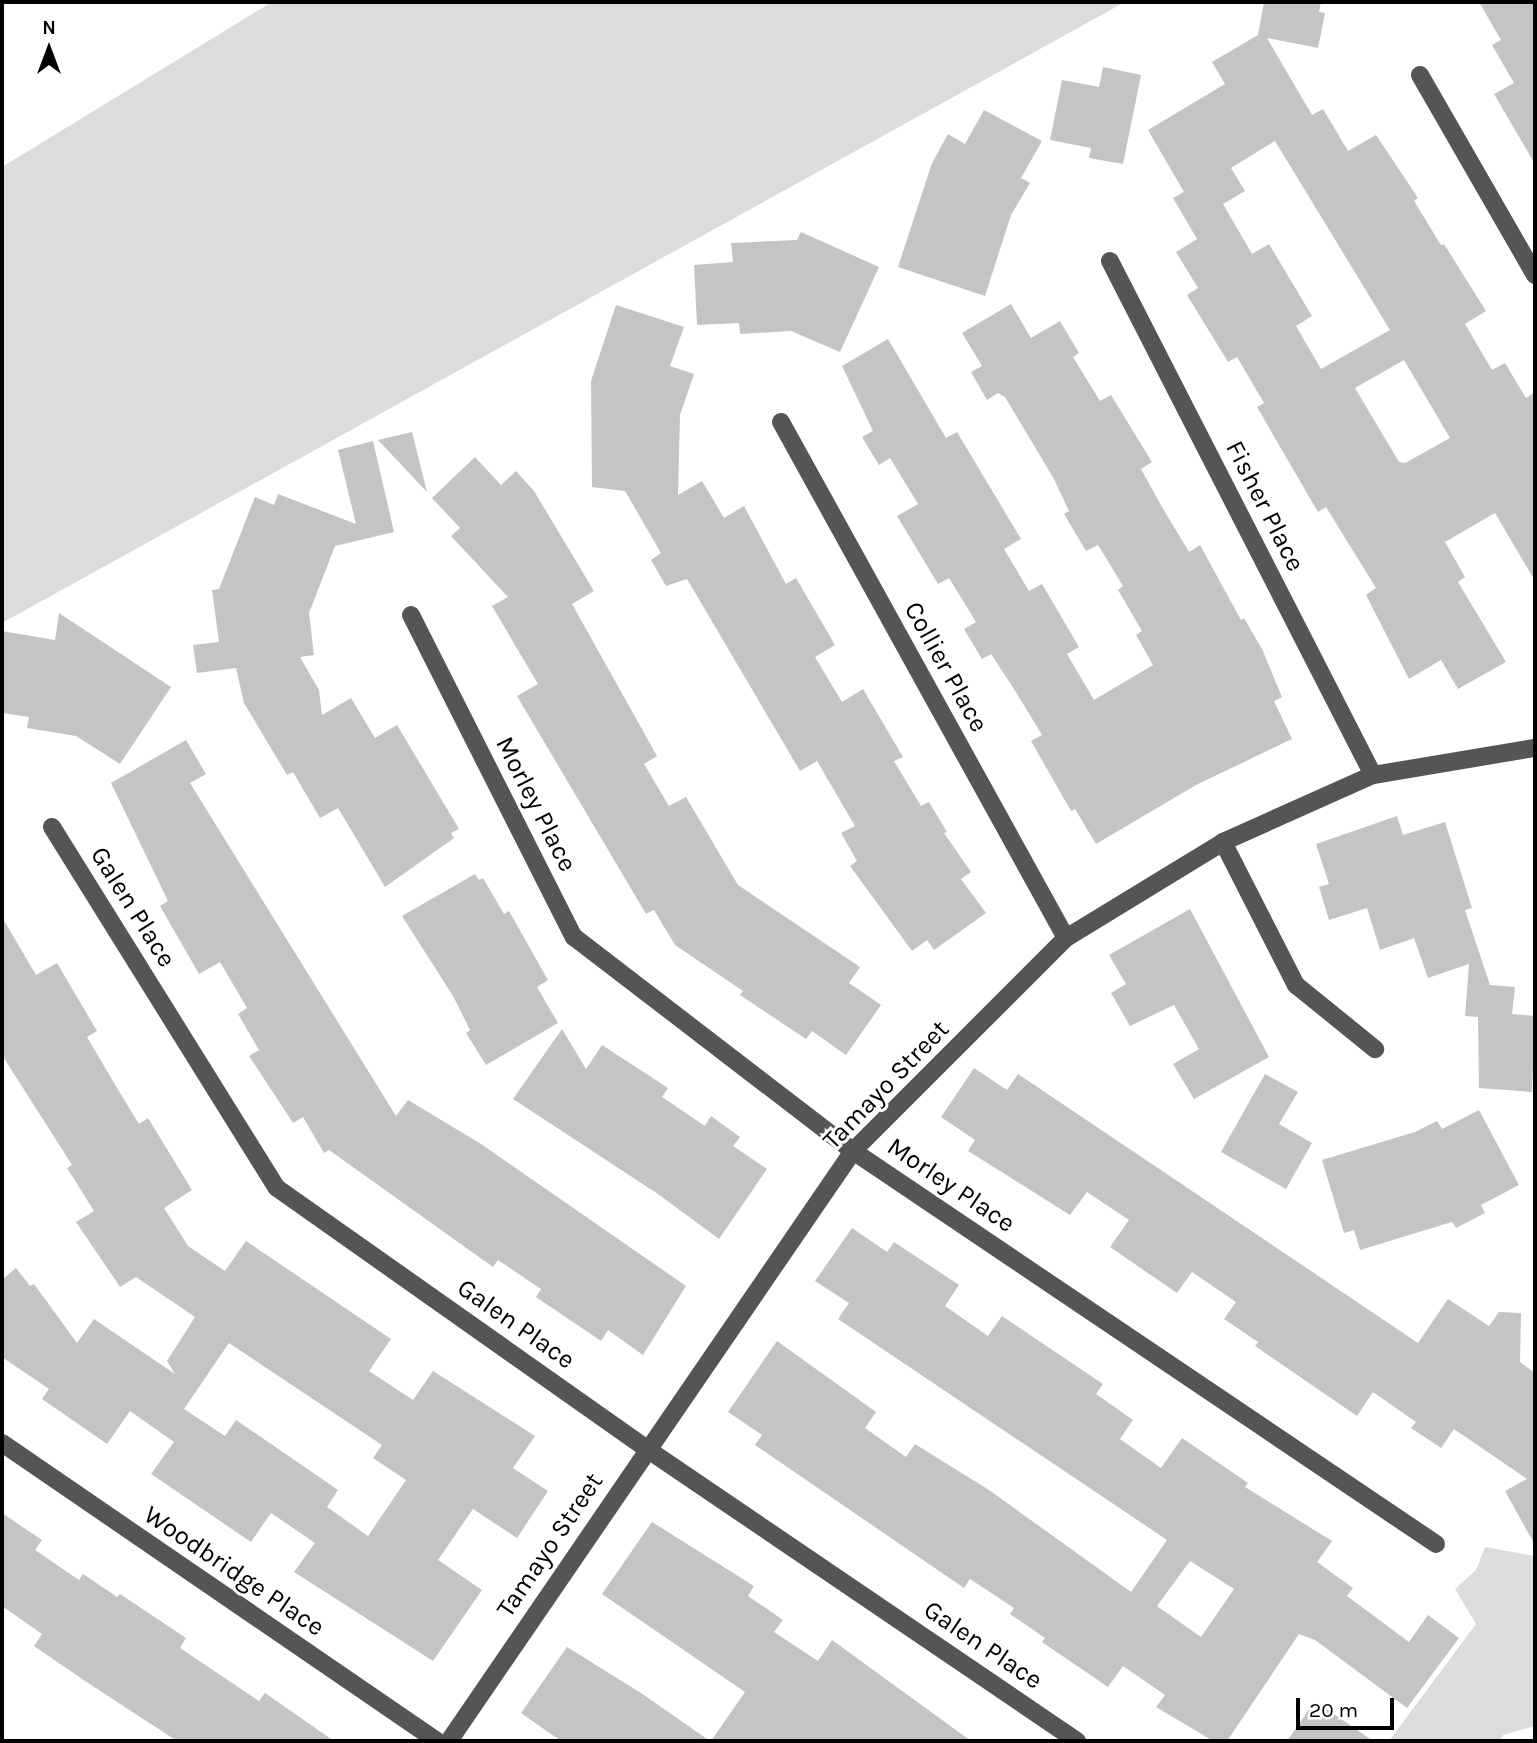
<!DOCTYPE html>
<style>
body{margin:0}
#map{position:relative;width:1537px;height:1743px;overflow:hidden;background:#fff;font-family:Karla,sans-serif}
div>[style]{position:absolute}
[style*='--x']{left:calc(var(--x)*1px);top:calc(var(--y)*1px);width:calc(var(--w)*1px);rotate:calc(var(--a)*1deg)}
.green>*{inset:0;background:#dcdcdc}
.building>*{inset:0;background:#c4c4c4}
.minor>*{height:18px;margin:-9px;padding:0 9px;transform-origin:9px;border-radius:9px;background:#555}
span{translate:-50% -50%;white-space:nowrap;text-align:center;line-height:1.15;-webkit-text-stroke:6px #fff;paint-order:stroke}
.street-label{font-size:26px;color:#000}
.frame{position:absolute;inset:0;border:4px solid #000;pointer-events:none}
.north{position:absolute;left:14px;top:14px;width:70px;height:70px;-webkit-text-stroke:5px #fff;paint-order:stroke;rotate:0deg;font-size:19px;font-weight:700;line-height:28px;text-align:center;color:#000}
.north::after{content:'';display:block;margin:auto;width:24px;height:32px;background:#000;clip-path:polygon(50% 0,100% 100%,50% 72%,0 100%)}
.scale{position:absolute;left:1296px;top:1698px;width:98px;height:32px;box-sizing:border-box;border:4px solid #000;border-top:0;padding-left:9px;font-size:21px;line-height:24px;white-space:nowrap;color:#000;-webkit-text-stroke:5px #fff;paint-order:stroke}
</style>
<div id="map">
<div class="green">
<i style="clip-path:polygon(272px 2px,1125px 2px,2px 623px,2px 167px)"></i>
<i style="clip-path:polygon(1485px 1547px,1535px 1556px,1535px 1726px,1503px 1735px,1500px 1741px,1389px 1741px,1476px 1624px,1455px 1589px,1476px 1570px)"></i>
</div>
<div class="building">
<i style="clip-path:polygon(evenodd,1264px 2px,1321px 2px,1319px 12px,1325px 13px,1318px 48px,1267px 38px,1312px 115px,1323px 109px,1348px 151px,1376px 135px,1418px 198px,1414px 201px,1441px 245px,1444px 244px,1486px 311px,1465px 324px,1492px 370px,1505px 363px,1526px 398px,1535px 392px,1535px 581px,1495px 513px,1445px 542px,1465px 577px,1458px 582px,1506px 662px,1458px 689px,1441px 660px,1409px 679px,1366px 595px,1376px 588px,1326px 507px,1318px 512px,1257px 407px,1264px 403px,1237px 357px,1228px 362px,1187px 295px,1198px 288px,1176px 252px,1197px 239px,1173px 198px,1184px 192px,1148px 130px,1225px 84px,1212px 62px,1258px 35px,1264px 2px,1275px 141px,1390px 330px,1321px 369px,1296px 326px,1312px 316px,1269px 244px,1252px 254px,1223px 204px,1245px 191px,1231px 168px,1275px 141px,1264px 2px,1404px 360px,1450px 438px,1405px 463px,1399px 462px,1355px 388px,1404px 360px)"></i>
<i style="clip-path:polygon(1479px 2px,1535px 2px,1535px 164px,1494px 94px,1514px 83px,1492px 45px,1501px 40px)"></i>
<i style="clip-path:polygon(1103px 67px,1141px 75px,1123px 164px,1089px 158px,1091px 148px,1050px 140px,1062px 80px,1099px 87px)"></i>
<i style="clip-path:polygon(984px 110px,1042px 141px,1021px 178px,1030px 183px,1011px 215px,985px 296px,898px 267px,932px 163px,948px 134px,965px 144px)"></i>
<i style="clip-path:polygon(801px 232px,879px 267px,840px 352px,791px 331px,740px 334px,739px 323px,697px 325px,694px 265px,733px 262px,731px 243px,797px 240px)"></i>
<i style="clip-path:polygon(1011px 304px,1031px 338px,1060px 321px,1079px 353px,1073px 357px,1100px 401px,1111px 395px,1152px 462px,1141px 469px,1162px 507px,1189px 552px,1200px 545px,1241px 620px,1244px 618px,1262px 649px,1282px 697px,1274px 701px,1292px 739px,1196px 785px,1096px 844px,1075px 809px,1071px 811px,1031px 741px,1042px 735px,1014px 689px,991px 654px,982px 659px,964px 629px,976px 622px,949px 578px,938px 584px,897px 516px,918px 504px,890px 458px,879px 465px,862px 437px,873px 431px,842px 366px,888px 339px,946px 438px,957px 432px,1021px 539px,1004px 549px,1029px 591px,1042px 584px,1079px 647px,1067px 654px,1094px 700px,1153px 665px,1136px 635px,1142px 631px,1118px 590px,1123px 586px,1098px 545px,1086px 551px,1064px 514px,1069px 511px,1054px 479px,1005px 397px,998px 393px,987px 400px,971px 372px,982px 366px,962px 333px)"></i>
<i style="clip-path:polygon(616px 305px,684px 327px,670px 366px,694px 374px,680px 415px,678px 495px,702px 481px,724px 518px,744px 506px,786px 584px,796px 578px,835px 645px,815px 657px,842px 702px,863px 689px,903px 757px,894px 761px,921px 806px,929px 802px,947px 832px,944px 833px,971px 872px,961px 879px,986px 913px,934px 950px,927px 940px,912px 951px,850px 866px,857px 861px,841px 833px,855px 826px,817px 761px,800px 771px,687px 579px,666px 586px,651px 560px,661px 553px,625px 491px,592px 487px,591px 381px)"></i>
<i style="clip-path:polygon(412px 432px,427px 492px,378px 440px)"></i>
<i style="clip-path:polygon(373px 441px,394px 532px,335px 546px,309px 613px,314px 655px,300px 657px,319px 690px,322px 715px,351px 698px,375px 738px,397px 725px,459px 829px,451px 833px,454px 838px,385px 887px,338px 808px,320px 818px,293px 772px,287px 775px,244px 703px,236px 668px,197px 673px,193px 645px,219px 642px,212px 590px,219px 589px,255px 497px,274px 505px,278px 494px,356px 524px,338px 450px)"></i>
<i style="clip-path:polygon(475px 457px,501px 485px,516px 471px,534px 491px,594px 591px,572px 604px,657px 756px,644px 764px,669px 806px,686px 797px,738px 885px,860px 967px,849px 983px,881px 1005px,846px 1055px,812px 1031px,806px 1039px,740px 995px,743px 991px,675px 945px,654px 910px,646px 914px,517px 696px,538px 684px,492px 606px,508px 597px,451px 536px,460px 528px,432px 498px)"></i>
<i style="clip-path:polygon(59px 613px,171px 687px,120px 764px,76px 736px,27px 728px,29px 717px,2px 713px,2px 631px,55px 640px)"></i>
<i style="clip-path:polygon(186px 740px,206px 774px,190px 783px,396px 1116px,408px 1100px,481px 1144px,686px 1286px,643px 1355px,608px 1330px,601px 1341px,536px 1297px,541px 1289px,498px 1260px,493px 1267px,329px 1150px,324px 1153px,303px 1117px,293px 1123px,249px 1056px,259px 1050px,238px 1014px,247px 1008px,220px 962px,199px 974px,160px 906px,168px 901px,111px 783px)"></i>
<i style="clip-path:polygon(1397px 816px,1403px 835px,1445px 822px,1472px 908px,1465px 910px,1490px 985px,1515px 987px,1512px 1014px,1535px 1016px,1532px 1092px,1479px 1088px,1478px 1017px,1465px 1016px,1469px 964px,1428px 978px,1414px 938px,1380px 950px,1367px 908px,1329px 920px,1319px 887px,1329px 884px,1316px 844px)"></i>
<i style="clip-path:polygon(475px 874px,479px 880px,483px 878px,504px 914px,509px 911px,548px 980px,537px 987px,558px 1023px,486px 1065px,466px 1033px,470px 1030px,453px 996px,402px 916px)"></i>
<i style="clip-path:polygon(1190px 909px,1269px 1057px,1194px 1099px,1173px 1064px,1199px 1049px,1174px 1005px,1130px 1026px,1111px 993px,1126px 984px,1109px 955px)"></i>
<i style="clip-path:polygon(evenodd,2px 917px,36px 975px,57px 963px,97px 1031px,87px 1037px,117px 1088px,139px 1124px,148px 1118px,192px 1190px,164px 1208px,188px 1246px,225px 1271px,246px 1241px,391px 1339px,369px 1371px,413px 1400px,433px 1371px,535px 1436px,513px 1468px,548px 1491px,517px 1538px,473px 1509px,438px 1560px,482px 1590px,433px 1661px,294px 1572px,315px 1543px,271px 1513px,251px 1542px,151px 1474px,174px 1442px,130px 1411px,107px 1444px,42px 1399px,49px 1389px,2px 1357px,2px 1280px,16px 1268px,30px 1286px,34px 1284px,77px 1343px,94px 1319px,175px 1374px,167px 1361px,195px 1317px,136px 1277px,120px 1287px,76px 1222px,94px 1211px,67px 1168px,72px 1165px,2px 1055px,2px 917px,229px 1343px,382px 1445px,373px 1458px,406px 1480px,368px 1536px,327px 1507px,338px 1490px,236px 1420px,225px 1436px,184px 1409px,229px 1343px)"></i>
<i style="clip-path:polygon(562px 1029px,586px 1069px,602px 1045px,668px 1088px,662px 1097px,705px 1126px,711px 1116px,740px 1137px,733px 1146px,767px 1169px,719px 1239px,658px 1194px,513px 1099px)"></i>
<i style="clip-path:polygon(974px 1068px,1007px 1090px,1018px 1074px,1418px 1343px,1448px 1299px,1489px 1326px,1499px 1312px,1521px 1313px,1520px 1362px,1535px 1373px,1535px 1545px,1505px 1491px,1527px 1479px,1454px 1429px,1441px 1448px,1411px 1428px,1416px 1422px,1373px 1392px,1357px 1416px,1255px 1346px,1258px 1342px,1224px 1319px,1236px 1302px,1192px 1272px,1177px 1293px,1110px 1247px,1129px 1220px,1087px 1192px,1070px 1215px,968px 1151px,975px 1140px,941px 1117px)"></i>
<i style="clip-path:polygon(1265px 1074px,1298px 1092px,1279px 1124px,1312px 1143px,1286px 1189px,1221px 1152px)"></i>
<i style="clip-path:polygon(1479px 1110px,1519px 1185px,1481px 1205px,1485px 1213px,1456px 1228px,1452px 1222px,1360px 1250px,1354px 1230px,1344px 1233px,1322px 1160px,1415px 1132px,1437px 1121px,1442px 1129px)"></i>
<i style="clip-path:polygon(evenodd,852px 1228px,887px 1252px,894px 1242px,959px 1285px,945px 1306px,988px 1336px,1002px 1316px,1103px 1384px,1096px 1394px,1133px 1420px,1120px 1439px,1161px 1468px,1182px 1438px,1248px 1483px,1245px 1487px,1332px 1541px,1317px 1562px,1353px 1588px,1347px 1596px,1409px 1642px,1428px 1615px,1459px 1638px,1407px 1708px,1315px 1640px,1299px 1634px,1227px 1741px,1213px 1741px,1156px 1707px,1165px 1695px,1123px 1666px,1108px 1687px,1042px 1642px,1045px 1638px,1010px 1614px,1014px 1608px,970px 1579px,964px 1588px,755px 1445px,762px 1435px,728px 1412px,777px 1341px,876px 1412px,865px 1428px,906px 1457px,915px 1444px,989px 1490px,1131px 1592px,1167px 1540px,838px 1319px,849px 1303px,815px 1281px,852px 1228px,1190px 1561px,1234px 1589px,1201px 1637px,1157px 1606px,1190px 1561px)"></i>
<i style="clip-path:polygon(2px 1513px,42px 1540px,35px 1550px,79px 1580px,83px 1574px,117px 1597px,120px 1594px,186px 1638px,180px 1648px,259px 1701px,265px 1693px,334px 1741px,177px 1741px,85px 1681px,34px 1646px,42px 1634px,2px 1606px)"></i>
<i style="clip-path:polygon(652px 1522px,754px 1586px,748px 1596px,783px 1620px,774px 1632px,818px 1661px,832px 1640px,971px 1741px,711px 1741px,745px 1692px,602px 1594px)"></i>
<i style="clip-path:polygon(567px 1647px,641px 1693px,710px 1741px,561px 1741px,521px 1713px)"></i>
<i style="clip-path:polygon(1315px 1701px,1373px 1741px,1287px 1741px)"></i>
</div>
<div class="minor">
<i style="--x:1420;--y:75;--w:231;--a:60.1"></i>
<i style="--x:1110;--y:261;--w:577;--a:62.9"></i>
<i style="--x:781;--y:422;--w:589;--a:61.09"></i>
<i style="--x:411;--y:615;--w:361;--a:63.2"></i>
<i style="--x:574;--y:937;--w:352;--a:37.5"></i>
<i style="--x:853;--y:1151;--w:703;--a:33.98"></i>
<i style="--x:52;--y:827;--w:425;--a:58.1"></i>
<i style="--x:277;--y:1188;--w:453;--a:35.2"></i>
<i style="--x:647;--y:1449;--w:520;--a:34.18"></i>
<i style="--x:1223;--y:842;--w:161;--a:63"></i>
<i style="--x:1296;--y:985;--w:102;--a:39"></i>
<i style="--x:2;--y:1443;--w:527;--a:34.41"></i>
<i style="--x:449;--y:1741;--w:715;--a:-55.6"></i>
<i style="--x:853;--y:1151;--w:301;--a:-45"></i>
<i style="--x:1066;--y:938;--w:184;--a:-31.4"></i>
<i style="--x:1223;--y:842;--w:164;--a:-24.1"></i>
<i style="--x:1373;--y:775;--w:164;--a:-9.5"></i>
</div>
<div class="street-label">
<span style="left:1265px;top:506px;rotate:63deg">Fisher Place</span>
<span style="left:946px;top:667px;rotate:61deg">Collier Place</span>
<span style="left:536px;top:804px;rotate:63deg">Morley Place</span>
<span style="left:133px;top:907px;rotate:58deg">Galen Place</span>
<span style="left:886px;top:1085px;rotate:-46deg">Tamayo Street</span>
<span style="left:951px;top:1185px;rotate:34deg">Morley Place</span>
<span style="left:516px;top:1324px;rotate:35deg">Galen Place</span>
<span style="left:550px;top:1545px;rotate:-56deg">Tamayo Street</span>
<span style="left:234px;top:1571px;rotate:34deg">Woodbridge Place</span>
<span style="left:983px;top:1645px;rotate:34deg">Galen Place</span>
</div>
<div class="frame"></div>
<div class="north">N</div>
<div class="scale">20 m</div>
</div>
